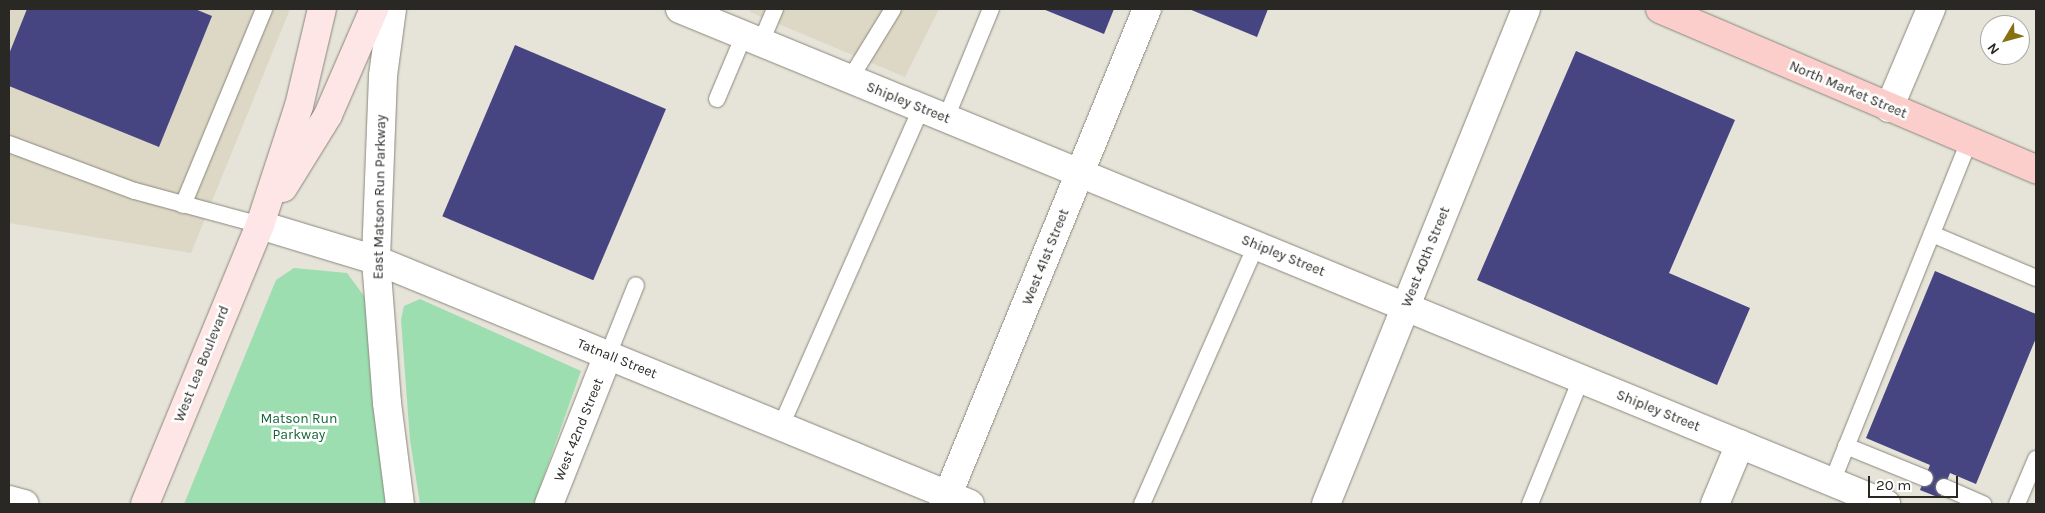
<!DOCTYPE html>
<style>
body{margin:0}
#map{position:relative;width:2045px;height:513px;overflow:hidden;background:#e6e3d8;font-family:Karla,sans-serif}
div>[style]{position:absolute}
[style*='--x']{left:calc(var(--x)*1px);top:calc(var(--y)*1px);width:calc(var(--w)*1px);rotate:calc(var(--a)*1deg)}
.built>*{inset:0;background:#ddd7c5}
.green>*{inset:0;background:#9cdeb0}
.building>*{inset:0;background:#464581;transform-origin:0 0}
.roads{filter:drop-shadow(0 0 1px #8a877d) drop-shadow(0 0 1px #8a877d)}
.lane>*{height:16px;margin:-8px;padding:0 8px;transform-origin:8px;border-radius:8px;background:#fff}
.street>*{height:28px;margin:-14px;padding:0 14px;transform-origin:14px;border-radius:14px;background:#fff}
.secondary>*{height:28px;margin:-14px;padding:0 14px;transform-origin:14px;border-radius:14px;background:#fde6e5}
.primary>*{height:28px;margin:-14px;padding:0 14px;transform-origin:14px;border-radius:14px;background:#fbcecb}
span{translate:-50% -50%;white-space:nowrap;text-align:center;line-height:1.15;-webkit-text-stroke:5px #fff;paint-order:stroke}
.street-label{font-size:14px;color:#292824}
.park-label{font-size:14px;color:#176539}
.frame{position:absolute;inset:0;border:10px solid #292824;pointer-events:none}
.north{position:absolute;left:1980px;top:15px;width:50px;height:50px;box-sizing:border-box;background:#fff;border:1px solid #a9a9a7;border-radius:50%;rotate:233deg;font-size:14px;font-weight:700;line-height:20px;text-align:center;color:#292824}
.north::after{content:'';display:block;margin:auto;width:18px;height:22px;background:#877010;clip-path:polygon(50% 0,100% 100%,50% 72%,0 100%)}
.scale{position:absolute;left:1868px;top:476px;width:90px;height:22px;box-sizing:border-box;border:2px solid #292824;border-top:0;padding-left:6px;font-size:15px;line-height:18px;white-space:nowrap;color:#292824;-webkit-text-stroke:4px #fff;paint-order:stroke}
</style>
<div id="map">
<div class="built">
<i style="clip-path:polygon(9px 9px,290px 9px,191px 253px,9px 223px)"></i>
<i style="clip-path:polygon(751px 9px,939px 9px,905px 77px,750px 12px)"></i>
</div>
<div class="green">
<i style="clip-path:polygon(294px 268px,347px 273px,367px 300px,374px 412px,386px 504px,184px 504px,276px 280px)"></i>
<i style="clip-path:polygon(420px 299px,581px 371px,534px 504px,420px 504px,410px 440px,401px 320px,404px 306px)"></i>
</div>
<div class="building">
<i style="clip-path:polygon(27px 9px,195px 9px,212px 16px,159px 147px,9px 86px,9px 54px)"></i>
<i style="clip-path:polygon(1043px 9px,1114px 9px,1104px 34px)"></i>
<i style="clip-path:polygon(1189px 9px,1268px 9px,1257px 37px)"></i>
<i style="left:515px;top:45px;width:164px;height:186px;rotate:23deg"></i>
<i style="clip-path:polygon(1576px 51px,1735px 120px,1669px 273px,1750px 308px,1717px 385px,1477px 280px)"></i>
<i style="clip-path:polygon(1935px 271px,2036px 314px,2036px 338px,1976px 484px,1950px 473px,1940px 498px,1920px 490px,1930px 465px,1866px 438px)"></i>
</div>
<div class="roads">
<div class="lane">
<i style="--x:761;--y:42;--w:36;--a:-67"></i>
<i style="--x:850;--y:79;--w:82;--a:-58.4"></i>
<i style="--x:717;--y:99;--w:69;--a:-67.1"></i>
<i style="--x:946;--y:118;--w:118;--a:-67.6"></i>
<i style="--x:9;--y:144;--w:134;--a:20.5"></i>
<i style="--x:135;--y:191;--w:130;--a:15.2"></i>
<i style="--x:183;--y:205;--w:212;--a:-67.5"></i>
<i style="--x:1932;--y:234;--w:113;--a:22.9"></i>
<i style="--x:608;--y:355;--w:75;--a:-68.2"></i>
<i style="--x:781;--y:426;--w:347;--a:-66.2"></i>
<i style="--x:1846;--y:446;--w:85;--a:22.1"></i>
<i style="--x:1832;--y:482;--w:367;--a:-68.1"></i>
<i style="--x:1944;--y:487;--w:43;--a:23.6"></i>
<i style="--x:1142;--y:504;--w:283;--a:-66.2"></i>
<i style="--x:1530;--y:504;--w:135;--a:-67.8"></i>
<i style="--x:2017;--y:504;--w:49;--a:-67.1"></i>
</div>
<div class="street">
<i style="--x:392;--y:9;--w:68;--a:97.7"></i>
<i style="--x:383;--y:76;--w:184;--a:92.2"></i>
<i style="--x:376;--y:260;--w:143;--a:85.6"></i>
<i style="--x:387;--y:403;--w:102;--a:82.7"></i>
<i style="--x:680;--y:9;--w:1304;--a:22.32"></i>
<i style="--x:1889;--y:108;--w:108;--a:-67"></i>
<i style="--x:260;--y:225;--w:121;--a:16.8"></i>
<i style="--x:376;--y:260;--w:642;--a:22.33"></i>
<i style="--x:9;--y:500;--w:16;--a:15"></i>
<i style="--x:549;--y:504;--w:160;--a:-68.4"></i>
<i style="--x:944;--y:504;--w:535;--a:-67.7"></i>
<i style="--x:1326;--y:504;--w:534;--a:-68"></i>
<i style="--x:1715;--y:504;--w:65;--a:-67.4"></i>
</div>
<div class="secondary">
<i style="--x:283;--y:188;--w:86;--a:-58.3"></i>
<i style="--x:328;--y:115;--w:116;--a:-66.5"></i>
<i style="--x:145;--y:504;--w:302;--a:-67.6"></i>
<i style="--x:260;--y:225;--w:125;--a:-71.9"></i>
<i style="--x:299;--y:106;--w:100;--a:-76.7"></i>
</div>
<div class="primary">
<i style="--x:1660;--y:9;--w:409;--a:23.1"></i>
</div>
</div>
<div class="street-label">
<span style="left:1848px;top:90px;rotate:23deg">North Market Street</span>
<span style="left:908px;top:103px;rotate:22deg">Shipley Street</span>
<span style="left:380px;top:197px;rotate:-89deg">East Matson Run Parkway</span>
<span style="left:1283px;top:256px;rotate:22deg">Shipley Street</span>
<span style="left:1046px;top:257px;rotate:-68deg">West 41st Street</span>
<span style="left:1426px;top:257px;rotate:-68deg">West 40th Street</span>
<span style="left:617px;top:359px;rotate:22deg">Tatnall Street</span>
<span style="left:202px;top:364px;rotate:-68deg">West Lea Boulevard</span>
<span style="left:1658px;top:411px;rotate:22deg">Shipley Street</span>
<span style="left:579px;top:430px;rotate:-68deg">West 42nd Street</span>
</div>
<div class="park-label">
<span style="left:299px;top:427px">Matson Run<br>Parkway</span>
</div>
<div class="frame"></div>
<div class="north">N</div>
<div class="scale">20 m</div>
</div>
